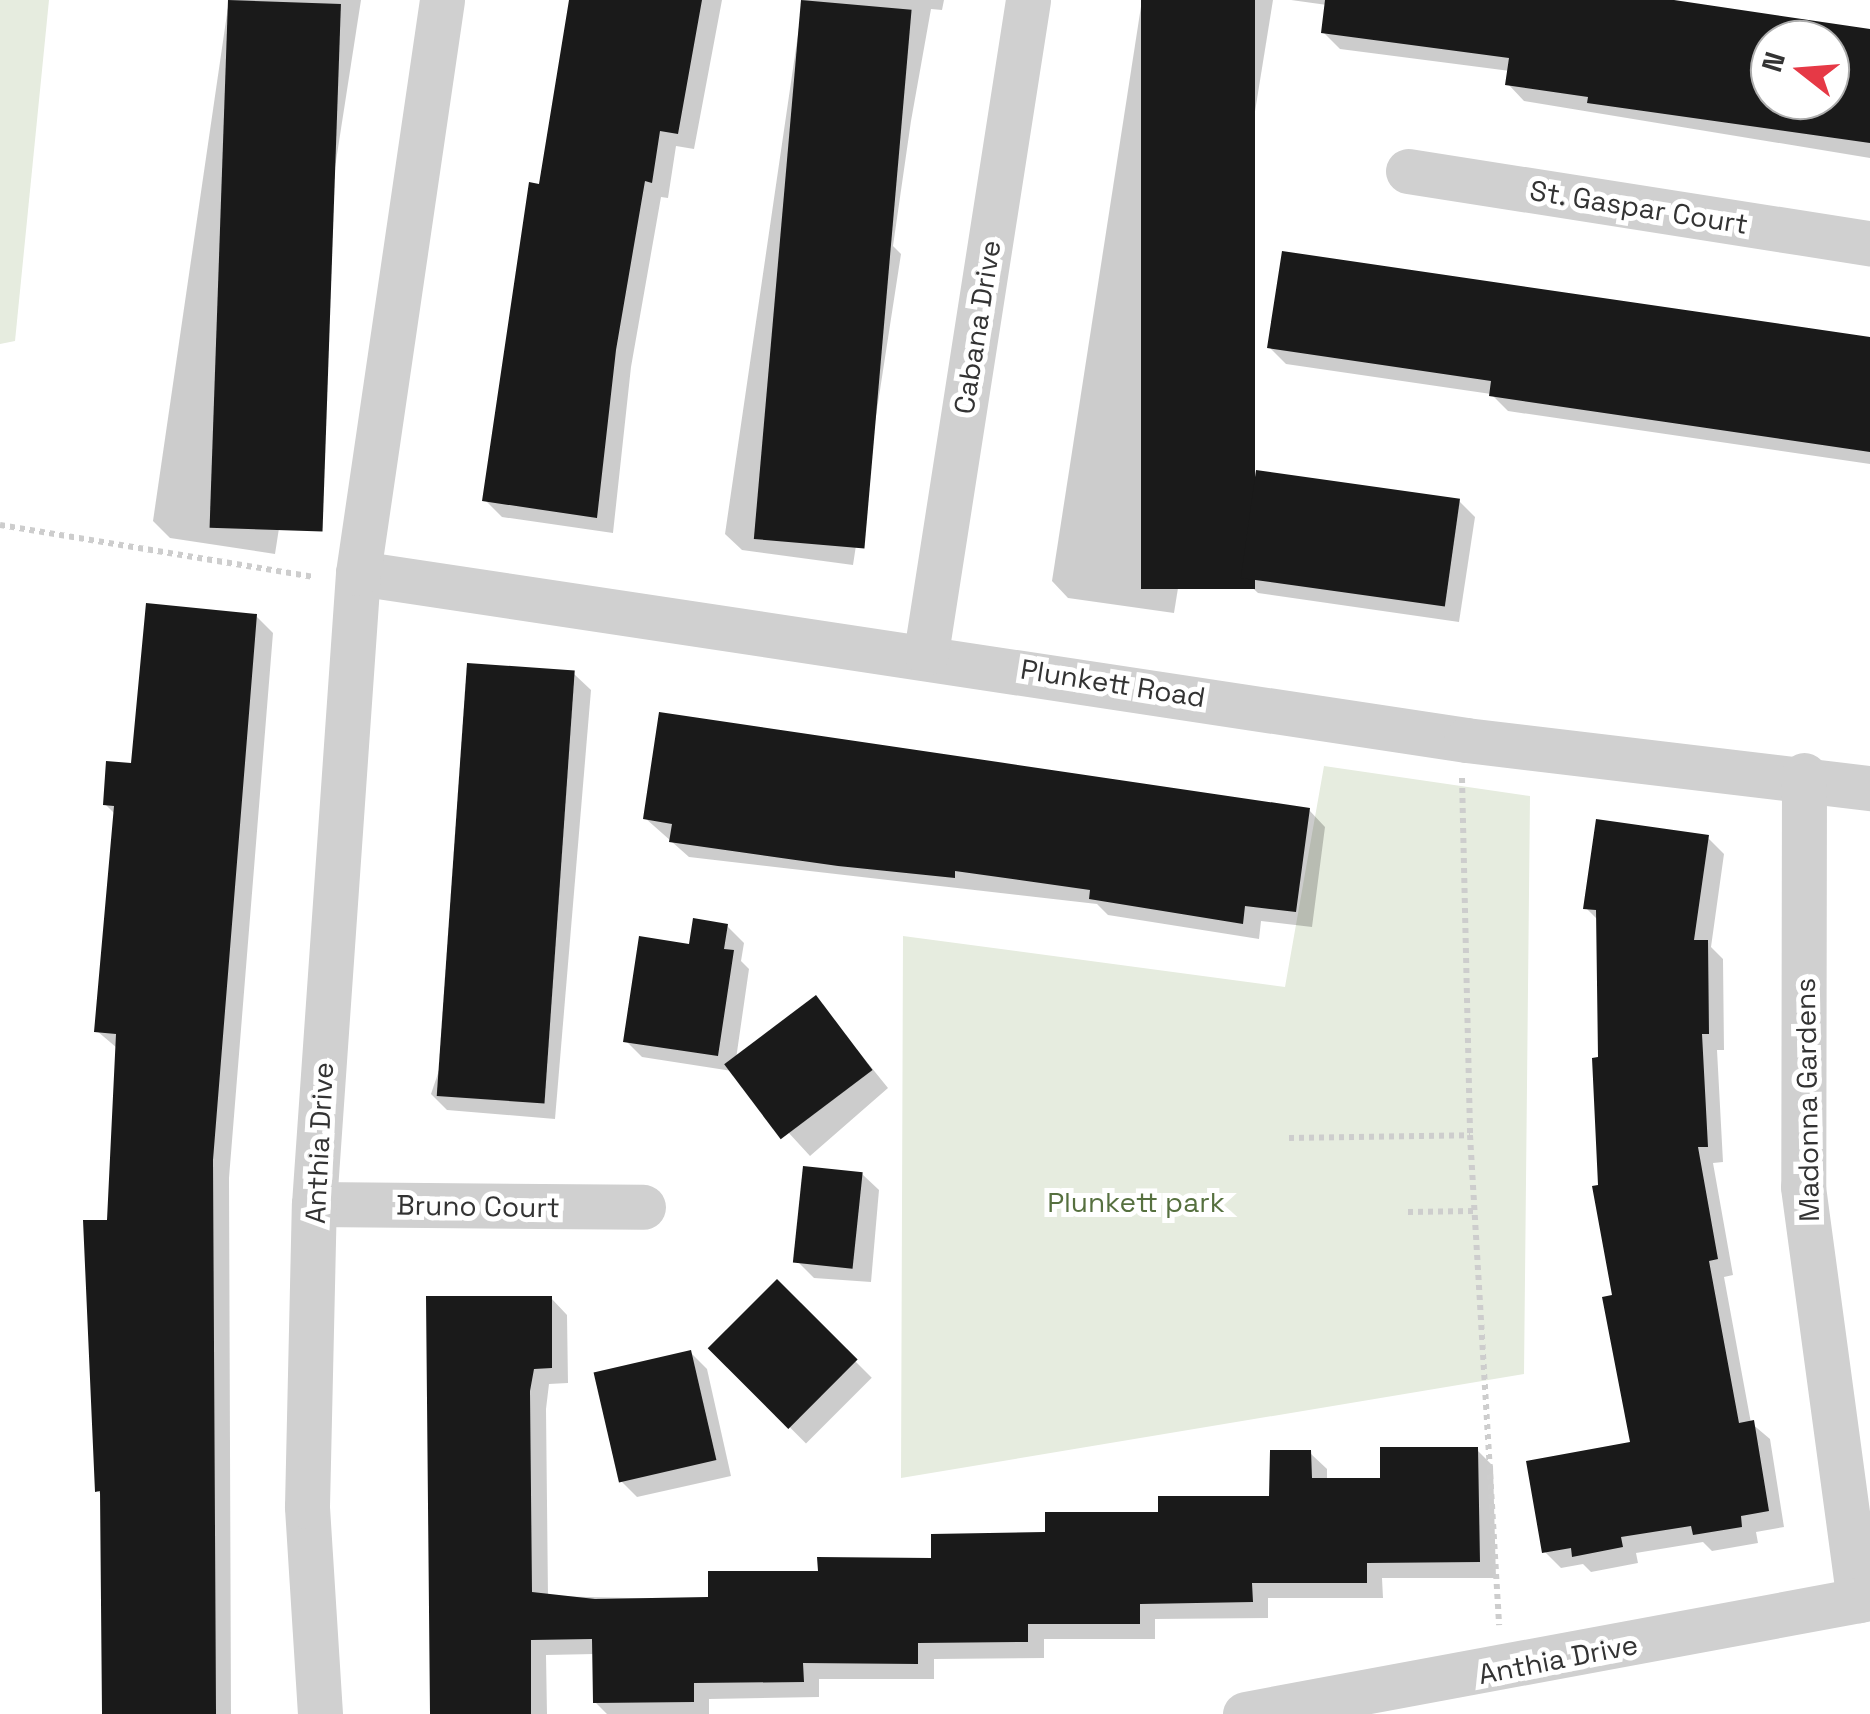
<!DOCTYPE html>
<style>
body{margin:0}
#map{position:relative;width:1870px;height:1714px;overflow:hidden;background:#fff;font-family:"Space Grotesk",sans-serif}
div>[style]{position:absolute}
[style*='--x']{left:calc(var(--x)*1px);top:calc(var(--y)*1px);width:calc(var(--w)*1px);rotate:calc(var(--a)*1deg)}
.green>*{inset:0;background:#e6ecdf}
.shadow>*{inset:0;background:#0003;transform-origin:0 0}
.building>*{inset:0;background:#1a1a1a;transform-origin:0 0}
.path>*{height:6px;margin-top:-3px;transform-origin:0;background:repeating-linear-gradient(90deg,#cdcdcd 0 5px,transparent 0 10px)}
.minor>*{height:45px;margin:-22.5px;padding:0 22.5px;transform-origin:22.5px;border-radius:22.5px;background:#d0d0d0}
span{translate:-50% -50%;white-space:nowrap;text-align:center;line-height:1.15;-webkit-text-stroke:10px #fff;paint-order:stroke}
.street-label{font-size:28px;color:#333}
.park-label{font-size:28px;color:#56703f}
.north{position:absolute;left:1750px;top:20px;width:100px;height:100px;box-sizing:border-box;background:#fff;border:2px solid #adadad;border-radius:50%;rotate:287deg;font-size:28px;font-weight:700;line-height:40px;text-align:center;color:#333}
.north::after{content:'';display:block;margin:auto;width:35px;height:45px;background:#e63946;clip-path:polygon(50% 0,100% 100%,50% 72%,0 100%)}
</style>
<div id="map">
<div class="green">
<i style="clip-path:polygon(0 0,49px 0,15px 341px,0 344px)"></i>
<i style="clip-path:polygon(1324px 766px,1530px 796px,1524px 1374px,901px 1478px,903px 936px,1285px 987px)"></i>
</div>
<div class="shadow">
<i style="clip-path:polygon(229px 0,361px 0,275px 554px,170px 538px,153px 521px)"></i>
<i style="clip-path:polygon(571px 0,722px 0,694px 149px,676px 146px,668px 198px,661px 197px,631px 367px,613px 533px,502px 517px,485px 500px)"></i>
<i style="clip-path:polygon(803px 0,944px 0,942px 10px,931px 9px,911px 121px,893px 246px,901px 254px,853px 565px,742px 550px,725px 534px)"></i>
<i style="clip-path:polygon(1142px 0,1273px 0,1174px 613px,1068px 598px,1052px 581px)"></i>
<i style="clip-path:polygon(evenodd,1291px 0,1664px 0,1870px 31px,1870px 158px,1524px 101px,1508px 84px,1510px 71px,1340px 49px,1323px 32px,1327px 5px,1291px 0,1770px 40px,1830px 40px,1830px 100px,1770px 100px,1770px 40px)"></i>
<i style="clip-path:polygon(1870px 338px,1870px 464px,1508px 411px,1491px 394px,1286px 364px,1270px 348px)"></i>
<i style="clip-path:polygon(1458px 500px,1475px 517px,1459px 622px,1258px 593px,1241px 577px)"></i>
<i style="clip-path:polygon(256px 616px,273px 633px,229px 1178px,231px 1714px,105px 1714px,103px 1496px,97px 1490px,117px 1048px,97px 1031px,116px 815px,105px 804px)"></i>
<i style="clip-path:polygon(574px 674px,591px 690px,555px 1119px,447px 1110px,431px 1094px)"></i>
<i style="clip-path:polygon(1309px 810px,1325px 827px,1312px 927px,1261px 921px,1259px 939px,1108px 915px,1097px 904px,689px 857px,645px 818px)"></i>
<i style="clip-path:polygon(1708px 838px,1724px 854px,1711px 947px,1723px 959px,1724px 1050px,1717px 1050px,1723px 1162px,1713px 1163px,1733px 1275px,1724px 1277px,1751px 1423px,1770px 1439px,1784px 1527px,1756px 1532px,1758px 1543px,1712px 1551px,1703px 1542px,1636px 1553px,1638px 1563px,1591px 1572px,1583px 1564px,1561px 1568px,1545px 1552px,1633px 1444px,1601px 1188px,1599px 921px,1586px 908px)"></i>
<i style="clip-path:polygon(727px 926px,744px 943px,741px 961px,749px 969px,735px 1066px,816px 999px,888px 1088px,810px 1156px,732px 1071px,642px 1057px,626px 1041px,691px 947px)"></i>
<i style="clip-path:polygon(862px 1174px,879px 1190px,871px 1282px,814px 1278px,798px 1262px)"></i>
<i style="left:777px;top:1283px;width:134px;height:93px;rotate:45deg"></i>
<i style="clip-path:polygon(551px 1298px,567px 1315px,568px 1383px,549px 1384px,546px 1409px,548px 1596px,711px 1600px,820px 1573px,934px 1560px,1047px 1534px,1272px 1498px,1310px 1453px,1327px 1469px,1327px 1481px,1382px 1480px,1477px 1450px,1493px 1466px,1496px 1578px,1382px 1578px,1383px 1598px,1268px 1598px,1268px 1618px,1155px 1619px,1155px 1639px,1044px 1639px,1044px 1658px,934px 1659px,934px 1679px,819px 1679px,819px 1697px,709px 1699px,709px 1714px,607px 1714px,595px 1702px,595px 1654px,546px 1655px,547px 1714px,432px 1714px)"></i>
<i style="clip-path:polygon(690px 1352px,707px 1369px,731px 1476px,637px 1497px,620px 1480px)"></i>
</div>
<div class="building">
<i style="left:228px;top:0;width:113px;height:528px;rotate:2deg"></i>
<i style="clip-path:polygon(569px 0,702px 0,678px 134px,660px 131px,652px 183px,645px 181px,616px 350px,597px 518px,482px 501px,529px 182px,539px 184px)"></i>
<i style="left:801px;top:0;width:111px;height:541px;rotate:5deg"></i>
<i style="left:1141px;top:0;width:114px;height:589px"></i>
<i style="clip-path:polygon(evenodd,1325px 0,1674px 0,1870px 29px,1870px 143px,1587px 103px,1588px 97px,1505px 85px,1509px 58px,1321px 33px,1325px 0,1770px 40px,1830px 40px,1830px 100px,1770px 100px,1770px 40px)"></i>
<i style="clip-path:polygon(1282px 251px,1870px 337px,1870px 452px,1489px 396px,1491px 381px,1267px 348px)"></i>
<i style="left:1256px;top:470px;width:206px;height:109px;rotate:8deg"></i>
<i style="clip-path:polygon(146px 603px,257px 614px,213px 1160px,216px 1714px,102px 1714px,100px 1491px,95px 1492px,83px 1220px,107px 1220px,116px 1034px,94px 1032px,114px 806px,103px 805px,106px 761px,131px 763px)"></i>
<i style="left:467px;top:663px;width:108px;height:434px;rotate:4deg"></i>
<i style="clip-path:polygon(659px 712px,1310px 808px,1296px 912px,1245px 906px,1243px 924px,1089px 899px,1090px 890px,955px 871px,955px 878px,838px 866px,669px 842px,672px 824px,643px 819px)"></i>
<i style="clip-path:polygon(1596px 819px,1709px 835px,1694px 940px,1708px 940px,1709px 1034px,1702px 1034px,1708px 1147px,1698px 1147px,1718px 1259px,1709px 1261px,1739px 1423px,1754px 1420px,1769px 1511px,1741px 1516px,1742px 1527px,1693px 1535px,1691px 1526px,1621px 1537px,1623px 1547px,1572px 1557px,1571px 1548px,1542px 1553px,1526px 1461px,1630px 1442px,1602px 1297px,1612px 1295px,1592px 1186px,1598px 1185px,1592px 1058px,1598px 1057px,1596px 910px,1583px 909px)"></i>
<i style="clip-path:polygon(693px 918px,728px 924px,724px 949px,734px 950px,718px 1056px,623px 1042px,639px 936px,689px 944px)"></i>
<i style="left:816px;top:995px;width:94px;height:115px;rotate:53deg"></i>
<i style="left:803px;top:1166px;width:60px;height:97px;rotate:6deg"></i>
<i style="left:777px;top:1279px;width:114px;height:98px;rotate:45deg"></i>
<i style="clip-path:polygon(426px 1296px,552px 1296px,552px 1368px,534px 1369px,530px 1391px,532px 1592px,595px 1599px,708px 1597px,708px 1571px,818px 1571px,817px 1557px,931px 1558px,931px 1534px,1045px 1532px,1045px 1512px,1158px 1512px,1158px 1496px,1269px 1496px,1270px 1450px,1311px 1450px,1312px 1478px,1380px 1478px,1380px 1447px,1478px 1447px,1480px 1562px,1367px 1563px,1367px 1583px,1252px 1583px,1253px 1602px,1140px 1604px,1140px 1624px,1028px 1624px,1028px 1642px,918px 1643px,918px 1664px,803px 1663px,804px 1682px,694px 1683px,694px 1702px,593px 1703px,592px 1639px,531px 1640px,531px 1714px,430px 1714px)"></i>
<i style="left:691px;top:1350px;width:113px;height:100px;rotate:77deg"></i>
</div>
<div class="path">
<i style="--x:0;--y:525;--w:318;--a:9.4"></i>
<i style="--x:1462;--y:778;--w:357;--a:88.7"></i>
<i style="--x:1470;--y:1135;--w:491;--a:86.6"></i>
<i style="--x:1289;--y:1138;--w:181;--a:-0.9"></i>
<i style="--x:1408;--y:1212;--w:65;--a:-0.9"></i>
</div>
<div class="minor">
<i style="--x:1408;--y:171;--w:468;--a:8.9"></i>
<i style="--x:358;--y:573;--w:1121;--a:8.57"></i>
<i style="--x:1466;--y:740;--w:407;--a:6.8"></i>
<i style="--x:926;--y:653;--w:661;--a:-81.12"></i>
<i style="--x:1804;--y:775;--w:412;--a:90.1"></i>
<i style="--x:1803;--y:1187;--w:417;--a:82.3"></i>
<i style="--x:314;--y:1204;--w:329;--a:0.5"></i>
<i style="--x:320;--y:1714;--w:208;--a:-93.6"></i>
<i style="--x:307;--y:1506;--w:302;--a:-88.7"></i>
<i style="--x:314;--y:1204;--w:633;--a:-86.01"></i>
<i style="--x:358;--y:573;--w:579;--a:-81.66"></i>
<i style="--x:1245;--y:1714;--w:636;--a:-10.51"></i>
</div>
<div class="street-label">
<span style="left:1639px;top:207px;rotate:9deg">St. Gaspar Court</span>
<span style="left:977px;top:327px;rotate:-81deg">Cabana Drive</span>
<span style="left:1113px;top:683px;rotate:9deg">Plunkett Road</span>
<span style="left:1807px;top:1100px;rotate:-91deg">Madonna Gardens</span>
<span style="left:319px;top:1143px;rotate:-87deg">Anthia Drive</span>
<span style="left:478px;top:1206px;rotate:1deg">Bruno Court</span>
<span style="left:1558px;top:1659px;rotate:-11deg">Anthia Drive</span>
</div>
<div class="park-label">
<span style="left:1136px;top:1202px">Plunkett park</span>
</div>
<div class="north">N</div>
</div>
